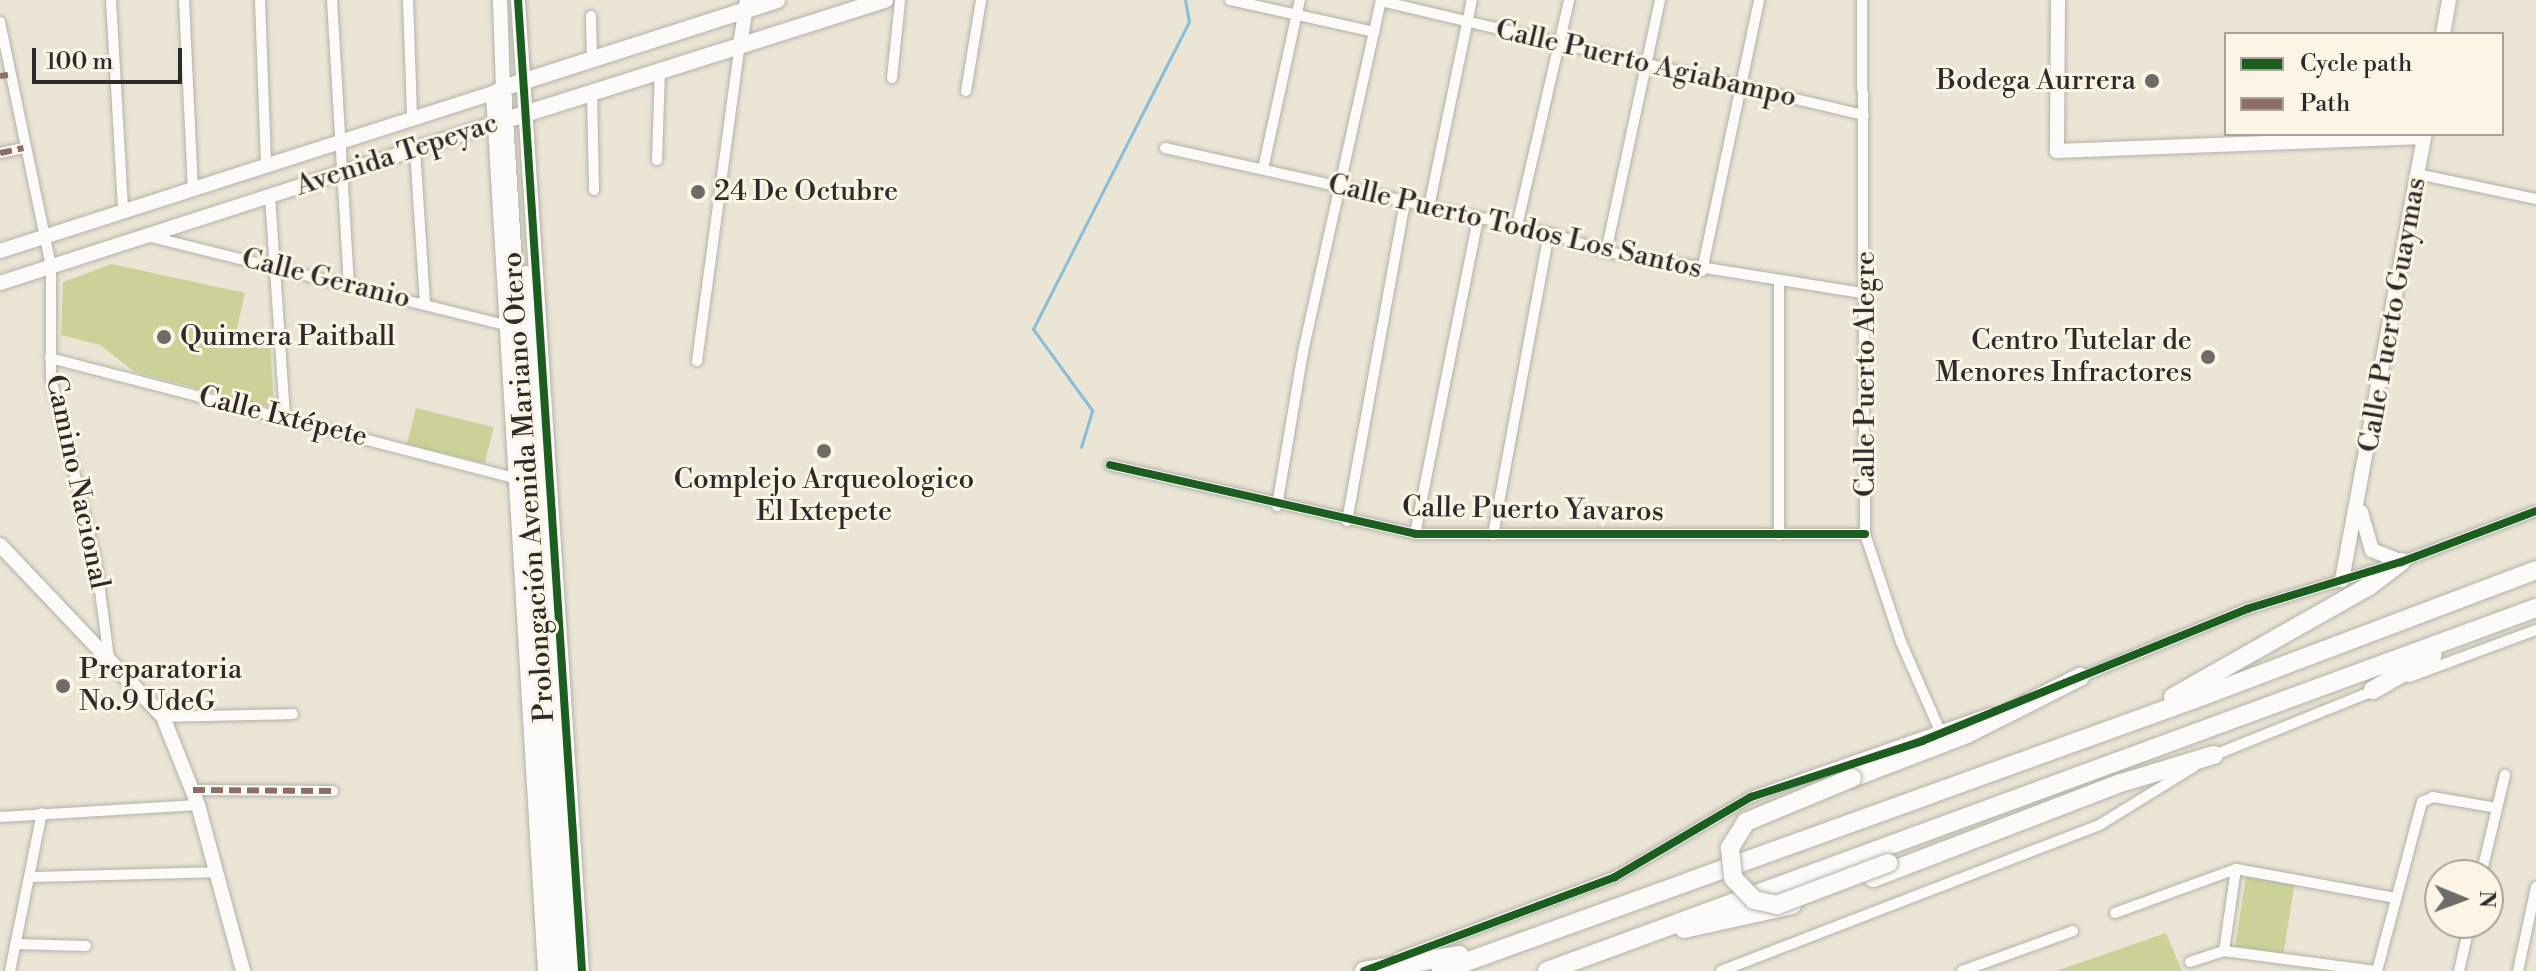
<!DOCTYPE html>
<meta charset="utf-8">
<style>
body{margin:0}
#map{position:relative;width:2536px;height:971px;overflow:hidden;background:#eae5d5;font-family:"Libre Bodoni",serif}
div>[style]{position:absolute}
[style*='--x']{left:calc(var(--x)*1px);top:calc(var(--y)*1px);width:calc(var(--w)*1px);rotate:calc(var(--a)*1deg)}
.green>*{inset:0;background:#ccd297;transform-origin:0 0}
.stream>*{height:3px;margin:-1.5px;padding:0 1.5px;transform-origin:1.5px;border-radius:1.5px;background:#89bed8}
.roads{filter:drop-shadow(0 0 2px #b4b1a7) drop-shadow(0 0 2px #b4b1a7)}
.street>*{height:10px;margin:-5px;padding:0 5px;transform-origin:5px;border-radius:5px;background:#fcfbf9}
.secondary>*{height:14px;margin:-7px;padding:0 7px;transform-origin:7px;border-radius:7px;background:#fcfbf9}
.primary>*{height:16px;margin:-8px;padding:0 8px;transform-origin:8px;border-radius:8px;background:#fcfbf9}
.highway>*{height:18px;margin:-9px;padding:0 9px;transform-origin:9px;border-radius:9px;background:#fcfbf9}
.bridges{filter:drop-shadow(0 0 2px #b4b1a7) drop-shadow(0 0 2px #b4b1a7)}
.highway-bridge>*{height:18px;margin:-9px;padding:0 9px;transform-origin:9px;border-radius:9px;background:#fcfbf9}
.quiet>*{height:6px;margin-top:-3px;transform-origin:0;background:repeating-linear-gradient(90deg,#8d6e63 0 12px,transparent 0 18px)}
.cycleway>*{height:8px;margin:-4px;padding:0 4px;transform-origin:4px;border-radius:4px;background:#1b5e20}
.dots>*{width:22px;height:22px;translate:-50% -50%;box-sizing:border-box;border:4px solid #fcf5e5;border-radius:50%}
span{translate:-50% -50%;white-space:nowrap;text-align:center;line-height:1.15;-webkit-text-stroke:6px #fcf5e5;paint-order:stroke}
.street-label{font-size:28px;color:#2b2b2b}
.poi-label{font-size:28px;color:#2b2b2b}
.right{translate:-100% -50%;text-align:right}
.left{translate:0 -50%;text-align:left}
.legend{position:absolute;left:2224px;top:32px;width:280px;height:104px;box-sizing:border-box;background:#fcf5e5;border:2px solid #a8a49b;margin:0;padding:10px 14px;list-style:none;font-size:24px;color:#2b2b2b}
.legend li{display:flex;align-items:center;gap:16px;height:40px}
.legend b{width:40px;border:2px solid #a8a49b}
.north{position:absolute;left:2424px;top:859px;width:80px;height:80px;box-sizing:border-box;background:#fcf5e5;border:2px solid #a8a49b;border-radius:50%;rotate:91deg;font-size:22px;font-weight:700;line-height:32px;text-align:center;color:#2b2b2b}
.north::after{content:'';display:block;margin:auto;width:28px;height:36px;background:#6e6c66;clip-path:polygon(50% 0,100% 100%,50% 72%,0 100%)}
.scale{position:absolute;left:32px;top:48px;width:150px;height:36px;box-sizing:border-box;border:4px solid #2b2b2b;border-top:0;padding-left:10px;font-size:24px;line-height:28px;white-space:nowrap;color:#2b2b2b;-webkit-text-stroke:6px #fcf5e5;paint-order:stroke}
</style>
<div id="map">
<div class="green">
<i style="clip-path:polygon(112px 264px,245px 293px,236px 332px,270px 339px,274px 408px,135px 372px,100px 345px,61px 335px,63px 282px)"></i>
<i style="left:416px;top:408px;width:80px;height:37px;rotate:14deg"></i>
<i style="left:2246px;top:877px;width:49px;height:70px;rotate:9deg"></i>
<i style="clip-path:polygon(2166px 933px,2182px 971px,2056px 971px)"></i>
</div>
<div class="stream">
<i style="--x:1081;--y:447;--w:39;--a:-73"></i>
<i style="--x:1092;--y:410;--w:100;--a:-126.1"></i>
<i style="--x:1033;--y:329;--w:344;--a:-63.1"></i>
<i style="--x:1189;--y:22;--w:22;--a:-100"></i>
</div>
<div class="roads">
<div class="street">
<i style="--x:111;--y:0;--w:211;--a:86.7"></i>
<i style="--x:184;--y:0;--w:188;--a:87.3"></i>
<i style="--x:260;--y:0;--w:164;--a:87.9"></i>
<i style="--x:332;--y:0;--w:285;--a:86.6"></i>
<i style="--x:408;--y:0;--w:117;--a:88"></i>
<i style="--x:1230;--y:0;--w:148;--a:12.5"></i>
<i style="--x:1862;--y:0;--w:534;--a:89.68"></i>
<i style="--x:1865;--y:534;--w:114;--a:71.6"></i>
<i style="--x:1901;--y:642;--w:99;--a:66.3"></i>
<i style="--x:1381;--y:1;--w:496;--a:13.3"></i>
<i style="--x:591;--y:16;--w:43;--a:88.7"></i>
<i style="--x:0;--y:22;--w:249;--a:78.2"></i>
<i style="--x:51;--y:266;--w:112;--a:90"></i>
<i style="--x:51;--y:378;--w:188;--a:76.2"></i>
<i style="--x:96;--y:561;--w:99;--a:82.4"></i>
<i style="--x:892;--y:78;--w:78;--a:-84.1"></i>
<i style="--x:966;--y:91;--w:92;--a:-80.6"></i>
<i style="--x:592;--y:93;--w:97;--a:88.8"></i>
<i style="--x:1165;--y:148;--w:393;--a:12.5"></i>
<i style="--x:1549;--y:233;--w:60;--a:18.4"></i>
<i style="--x:1606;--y:252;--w:264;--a:9.1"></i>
<i style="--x:415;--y:149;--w:154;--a:86.3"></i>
<i style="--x:0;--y:153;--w:24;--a:-12"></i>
<i style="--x:657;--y:160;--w:89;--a:-88.1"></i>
<i style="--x:1263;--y:169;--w:173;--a:-77.7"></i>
<i style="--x:2417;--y:174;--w:122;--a:11.9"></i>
<i style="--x:270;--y:196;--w:221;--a:86.1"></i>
<i style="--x:1429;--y:207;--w:211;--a:-78.3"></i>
<i style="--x:1517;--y:226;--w:232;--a:-77"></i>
<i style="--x:148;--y:236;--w:369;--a:14"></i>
<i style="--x:1606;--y:252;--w:258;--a:-77.9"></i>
<i style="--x:1702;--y:271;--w:277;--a:-78.1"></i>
<i style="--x:1779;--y:283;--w:252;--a:90"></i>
<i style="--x:50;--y:358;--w:480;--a:14.5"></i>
<i style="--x:697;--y:361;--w:319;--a:-82.3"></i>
<i style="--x:1110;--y:465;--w:313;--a:12.7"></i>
<i style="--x:1415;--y:534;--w:450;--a:0"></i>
<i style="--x:1277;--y:506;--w:156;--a:-80.4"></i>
<i style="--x:1303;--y:352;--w:361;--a:-77.5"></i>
<i style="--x:1347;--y:521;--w:325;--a:-79.7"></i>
<i style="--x:1415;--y:534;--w:322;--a:-78.7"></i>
<i style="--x:1493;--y:535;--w:307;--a:-79.5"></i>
<i style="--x:2409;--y:677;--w:135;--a:-20.3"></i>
<i style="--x:2076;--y:679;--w:185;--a:-22.3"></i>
<i style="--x:2247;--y:609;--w:161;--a:-17"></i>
<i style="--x:2401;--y:562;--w:144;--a:-20.7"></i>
<i style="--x:163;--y:717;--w:130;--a:-1.3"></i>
<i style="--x:2212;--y:756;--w:176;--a:-22"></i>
<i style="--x:193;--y:790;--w:140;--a:0.4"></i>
<i style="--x:0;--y:817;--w:198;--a:-3.5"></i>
<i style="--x:2481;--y:875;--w:103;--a:-76.5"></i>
<i style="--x:30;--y:877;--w:187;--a:-1.5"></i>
<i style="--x:2115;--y:913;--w:129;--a:-20"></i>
<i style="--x:2236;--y:869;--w:163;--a:10.3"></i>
<i style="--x:15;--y:944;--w:71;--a:1.6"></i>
<i style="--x:2224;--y:951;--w:83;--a:-81.7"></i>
<i style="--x:1398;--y:958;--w:232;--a:-20.5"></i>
<i style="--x:1615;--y:877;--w:158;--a:-30.5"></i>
<i style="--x:1751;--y:797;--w:254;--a:-19.3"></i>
<i style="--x:2190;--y:962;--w:36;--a:-18"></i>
<i style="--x:2224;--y:951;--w:153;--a:7.5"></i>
<i style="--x:10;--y:971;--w:161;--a:-78.6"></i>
<i style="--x:1721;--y:971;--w:407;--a:-21.1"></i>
<i style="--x:2101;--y:824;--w:110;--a:-31.7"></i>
<i style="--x:1962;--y:971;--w:118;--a:-19.8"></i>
<i style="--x:2377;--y:971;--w:175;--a:-75.1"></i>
<i style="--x:2422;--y:802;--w:12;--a:-24"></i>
<i style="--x:2433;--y:797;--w:65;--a:9.8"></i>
<i style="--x:2459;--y:971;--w:49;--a:-77.1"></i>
<i style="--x:2518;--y:971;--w:86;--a:-77.9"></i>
</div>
<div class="secondary">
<i style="--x:518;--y:0;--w:973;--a:86.23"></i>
<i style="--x:2058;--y:0;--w:151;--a:90.4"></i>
<i style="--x:2057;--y:151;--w:367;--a:-2.2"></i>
<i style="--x:2443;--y:34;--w:35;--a:-80"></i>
<i style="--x:740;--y:45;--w:46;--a:-81.2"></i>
<i style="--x:493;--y:93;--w:880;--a:86.61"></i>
<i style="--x:0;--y:251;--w:518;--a:-17.77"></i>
<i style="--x:493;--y:93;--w:11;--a:-27"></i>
<i style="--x:503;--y:88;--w:88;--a:-92"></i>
<i style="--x:0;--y:283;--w:527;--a:-17.89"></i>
<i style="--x:2361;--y:512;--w:40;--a:74"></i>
<i style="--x:2372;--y:550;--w:31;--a:22"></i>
<i style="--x:0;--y:545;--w:237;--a:46.5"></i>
<i style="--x:163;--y:717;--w:95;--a:68.3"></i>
<i style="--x:198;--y:805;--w:172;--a:74.8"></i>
<i style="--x:2342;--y:580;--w:454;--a:-79.5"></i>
</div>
<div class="primary">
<i style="--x:506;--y:120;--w:398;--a:-17.6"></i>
<i style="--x:526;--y:274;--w:698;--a:86.39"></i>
<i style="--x:558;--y:971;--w:885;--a:-93.56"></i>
<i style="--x:503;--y:88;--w:288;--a:-17.8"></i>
</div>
<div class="highway">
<i style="--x:2373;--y:690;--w:69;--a:-30.3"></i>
<i style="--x:2173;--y:697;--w:225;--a:-29.5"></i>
<i style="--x:2369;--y:586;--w:40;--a:-37"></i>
<i style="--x:1852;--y:778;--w:123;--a:-20.9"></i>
<i style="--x:1967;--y:734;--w:127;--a:-26.8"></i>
<i style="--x:1873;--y:878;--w:266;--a:-21"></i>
<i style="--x:2121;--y:783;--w:97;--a:-16.8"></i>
<i style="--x:1684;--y:929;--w:111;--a:-12.5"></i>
<i style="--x:1364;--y:971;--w:97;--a:-9.5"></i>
<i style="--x:1441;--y:971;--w:810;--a:-19.84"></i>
<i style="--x:2203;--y:696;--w:356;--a:-20.7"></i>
<i style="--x:1547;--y:971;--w:1054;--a:-20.16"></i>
</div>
</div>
<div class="bridges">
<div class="highway-bridge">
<i style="--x:1852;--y:778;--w:115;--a:157.5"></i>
<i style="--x:1746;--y:822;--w:31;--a:122"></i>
<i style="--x:1730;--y:848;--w:30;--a:84"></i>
<i style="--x:1733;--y:878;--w:30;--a:46"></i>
<i style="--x:1754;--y:900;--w:24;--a:12"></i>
<i style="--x:1777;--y:905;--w:119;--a:-20.7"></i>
</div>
</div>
<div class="quiet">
<i style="--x:0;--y:76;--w:8;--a:-7"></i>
<i style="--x:0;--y:153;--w:24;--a:-12"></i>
<i style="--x:193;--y:790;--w:140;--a:0.4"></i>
</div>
<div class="cycleway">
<i style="--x:518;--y:0;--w:973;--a:86.23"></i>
<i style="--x:1110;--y:465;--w:313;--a:12.7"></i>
<i style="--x:1415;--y:534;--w:450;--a:0"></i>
<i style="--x:1364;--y:971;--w:268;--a:-20.5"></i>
<i style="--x:1615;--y:877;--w:158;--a:-30.5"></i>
<i style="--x:1751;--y:797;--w:180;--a:-18.1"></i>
<i style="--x:1922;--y:741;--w:351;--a:-22.1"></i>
<i style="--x:2247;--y:609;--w:161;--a:-17"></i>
<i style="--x:2401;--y:562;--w:144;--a:-20.7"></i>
</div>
<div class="dots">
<i style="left:2152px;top:81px;background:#6e6c66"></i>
<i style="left:698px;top:192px;background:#6e6c66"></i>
<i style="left:164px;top:337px;background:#6e6c66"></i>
<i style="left:2208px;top:357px;background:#6e6c66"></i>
<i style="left:824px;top:451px;background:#6e6c66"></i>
<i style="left:63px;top:686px;background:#6e6c66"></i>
</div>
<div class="street-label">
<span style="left:1646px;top:64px;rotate:13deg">Calle Puerto Agiabampo</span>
<span style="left:397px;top:155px;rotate:-18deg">Avenida Tepeyac</span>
<span style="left:1515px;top:227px;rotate:13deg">Calle Puerto Todos Los Santos</span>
<span style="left:326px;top:279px;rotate:14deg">Calle Geranio</span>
<span style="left:2393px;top:315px;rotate:-80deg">Calle Puerto Guaymas</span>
<span style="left:1866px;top:374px;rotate:-90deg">Calle Puerto Alegre</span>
<span style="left:283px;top:417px;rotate:14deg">Calle Ixtépete</span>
<span style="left:77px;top:482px;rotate:78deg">Camino Nacional</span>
<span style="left:529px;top:487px;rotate:-94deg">Prolongación Avenida Mariano Otero</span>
<span style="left:1533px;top:510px;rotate:1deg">Calle Puerto Yavaros</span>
</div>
<div class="poi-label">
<span class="right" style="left:2136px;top:81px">Bodega Aurrera</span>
<span class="left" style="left:714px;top:192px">24 De Octubre</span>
<span class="left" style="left:180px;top:337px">Quimera Paitball</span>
<span class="right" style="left:2192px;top:357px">Centro Tutelar de<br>Menores Infractores</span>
<span style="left:824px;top:496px">Complejo Arqueologico<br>El Ixtepete</span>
<span class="left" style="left:79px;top:686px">Preparatoria<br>No.9 UdeG</span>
</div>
<ul class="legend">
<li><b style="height:10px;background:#1b5e20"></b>Cycle path</li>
<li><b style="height:10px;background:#8d6e63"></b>Path</li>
</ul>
<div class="north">N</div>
<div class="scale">100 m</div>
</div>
